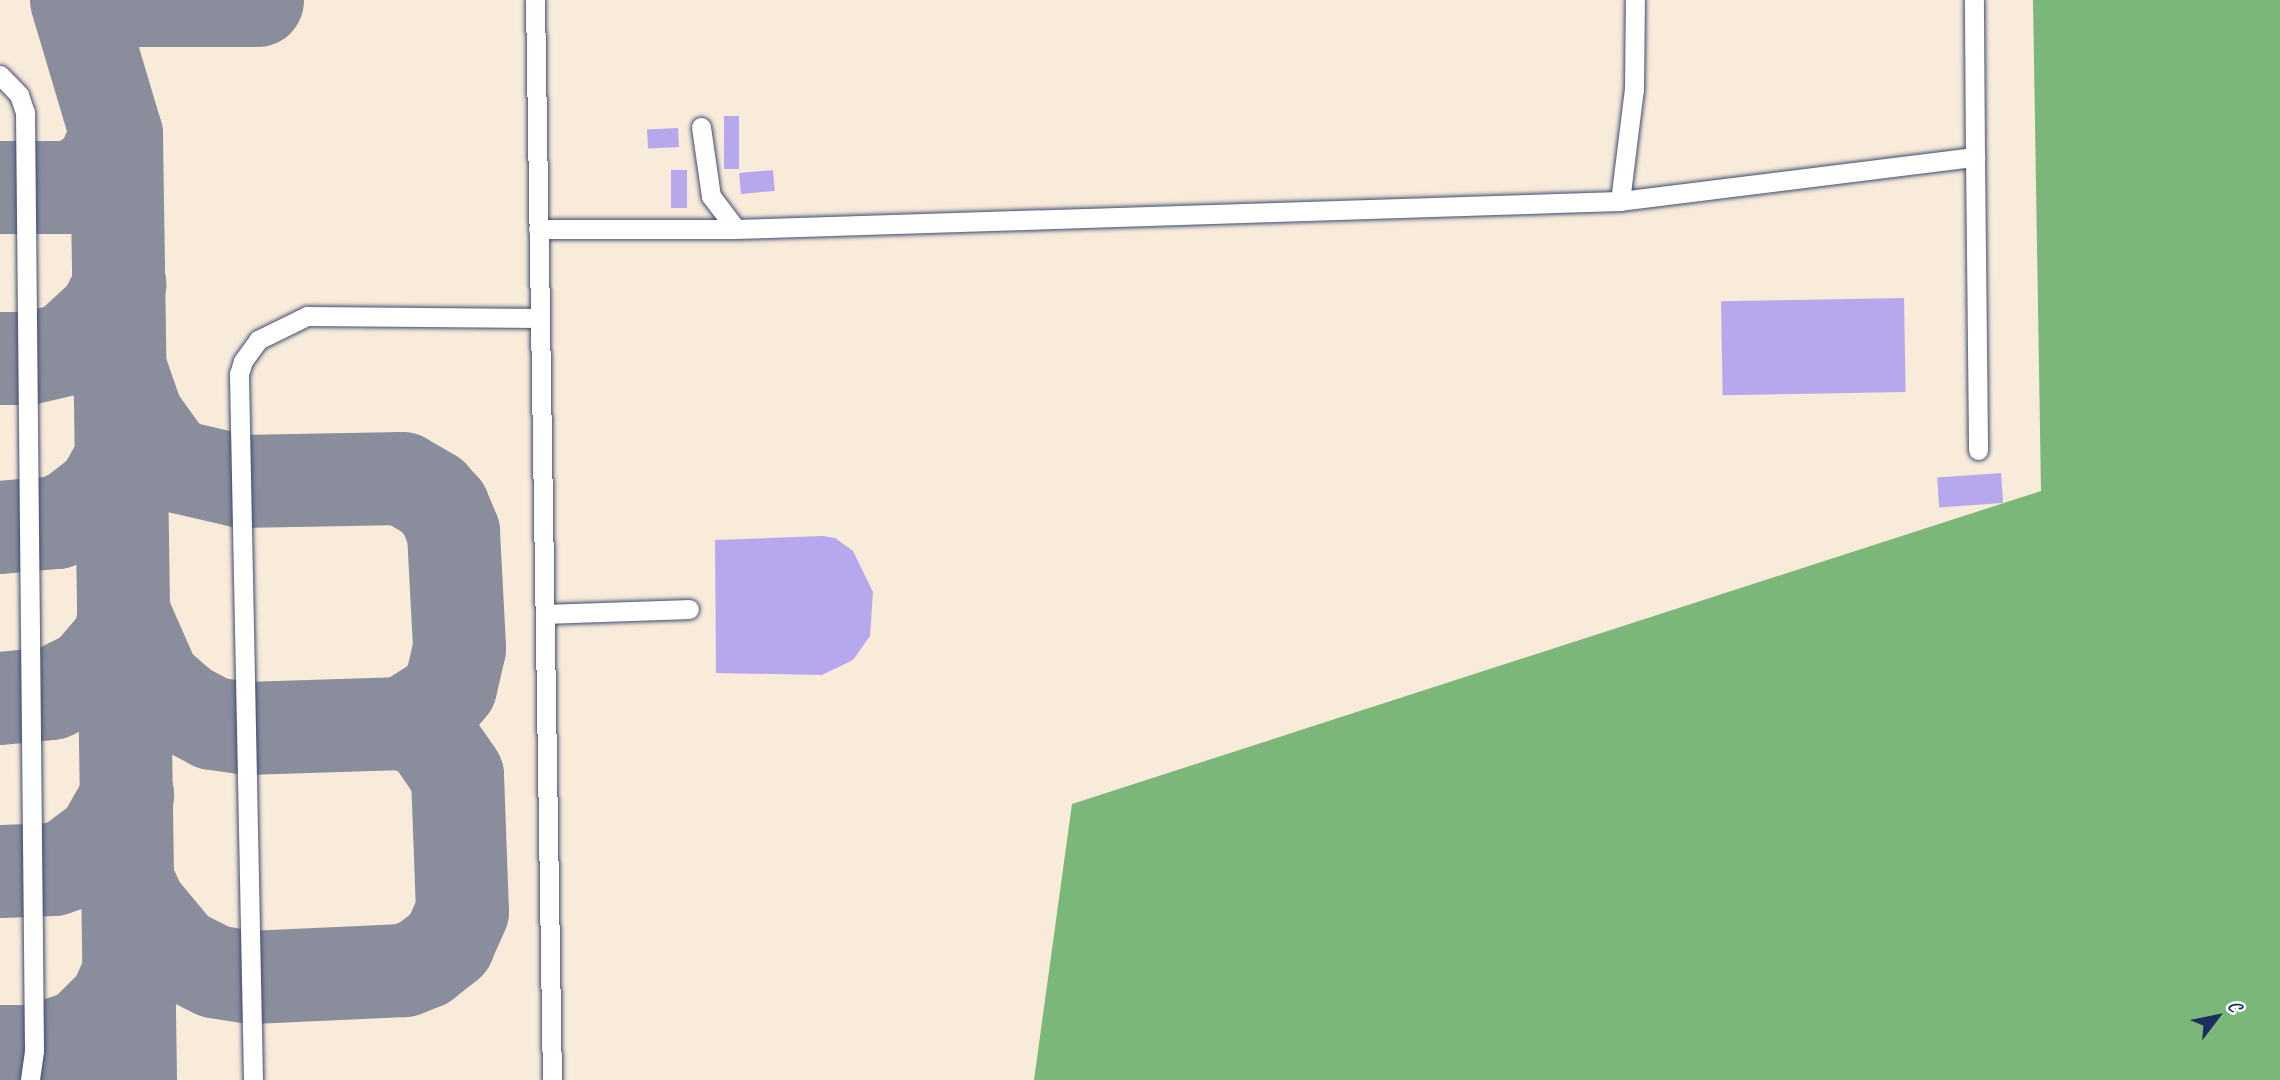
<!DOCTYPE html>
<meta charset="utf-8">
<style>
body{margin:0}
#map{position:relative;width:2280px;height:1080px;overflow:hidden;background:#f8ebda;font-family:Caveat,sans-serif}
div>[style]{position:absolute}
[style*='--x']{left:calc(var(--x)*1px);top:calc(var(--y)*1px);width:calc(var(--w)*1px);rotate:calc(var(--a)*1deg)}
.forest>*{inset:0;background:#7ab778}
.taxiway>*{height:93px;margin:-46.5px;padding:0 46.5px;transform-origin:46.5px;border-radius:46.5px;background:#8a8d9c}
.building>*{inset:0;background:#b7a8ee;transform-origin:0 0}
.roads{filter:drop-shadow(0 0 2px #3c4b71) drop-shadow(0 0 2px #3c4b71)}
.service>*{height:19px;margin:-9.5px;padding:0 9.5px;transform-origin:9.5px;border-radius:9.5px;background:#fff}
span{translate:-50% -50%;white-space:nowrap;text-align:center;line-height:1.15;-webkit-text-stroke:5px #fff;paint-order:stroke}
.north{position:absolute;left:2182px;top:982px;width:70px;height:70px;-webkit-text-stroke:5px #fff;paint-order:stroke;rotate:58deg;font-size:19px;font-weight:700;line-height:28px;text-align:center;color:#1b2f5e}
.north::after{content:'';display:block;margin:auto;width:24px;height:32px;background:#1b2f5e;clip-path:polygon(50% 0,100% 100%,50% 72%,0 100%)}
</style>
<div id="map">
<div class="forest">
<i style="clip-path:polygon(2033px 0,2280px 0,2280px 1080px,1034px 1080px,1072px 804px,2041px 491px)"></i>
</div>
<div class="taxiway">
<i style="--x:76;--y:0;--w:140;--a:73.4"></i>
<i style="--x:116;--y:134;--w:946;--a:89.15"></i>
<i style="--x:120;--y:0;--w:137;--a:0"></i>
<i style="--x:0;--y:187;--w:72;--a:0"></i>
<i style="--x:72;--y:187;--w:33;--a:-31"></i>
<i style="--x:100;--y:170;--w:39;--a:-66"></i>
<i style="--x:0;--y:358;--w:27;--a:0"></i>
<i style="--x:27;--y:358;--w:40;--a:-13"></i>
<i style="--x:66;--y:349;--w:52;--a:-42.6"></i>
<i style="--x:104;--y:314;--w:34;--a:-63"></i>
<i style="--x:121;--y:371;--w:49;--a:70.8"></i>
<i style="--x:137;--y:417;--w:48;--a:54.3"></i>
<i style="--x:165;--y:456;--w:19;--a:35"></i>
<i style="--x:181;--y:467;--w:62;--a:13.1"></i>
<i style="--x:241;--y:481;--w:161;--a:-1.1"></i>
<i style="--x:402;--y:478;--w:34;--a:30"></i>
<i style="--x:431;--y:495;--w:18;--a:47"></i>
<i style="--x:443;--y:508;--w:26;--a:67"></i>
<i style="--x:453;--y:532;--w:116;--a:87"></i>
<i style="--x:459;--y:648;--w:39;--a:103"></i>
<i style="--x:450;--y:686;--w:19;--a:129"></i>
<i style="--x:438;--y:701;--w:41;--a:147.8"></i>
<i style="--x:0;--y:527;--w:56;--a:-5.1"></i>
<i style="--x:56;--y:522;--w:19;--a:-25"></i>
<i style="--x:73;--y:514;--w:37;--a:-38"></i>
<i style="--x:102;--y:491;--w:40;--a:-60.3"></i>
<i style="--x:124;--y:614;--w:74;--a:66.2"></i>
<i style="--x:154;--y:682;--w:40;--a:41"></i>
<i style="--x:184;--y:708;--w:32;--a:28"></i>
<i style="--x:212;--y:723;--w:34;--a:8"></i>
<i style="--x:246;--y:728;--w:157;--a:-1.8"></i>
<i style="--x:403;--y:723;--w:27;--a:22"></i>
<i style="--x:428;--y:733;--w:51;--a:55.4"></i>
<i style="--x:457;--y:775;--w:136;--a:87.9"></i>
<i style="--x:462;--y:911;--w:35;--a:114"></i>
<i style="--x:448;--y:943;--w:31;--a:142"></i>
<i style="--x:424;--y:962;--w:22;--a:158"></i>
<i style="--x:404;--y:970;--w:153;--a:177.4"></i>
<i style="--x:251;--y:977;--w:37;--a:-171"></i>
<i style="--x:214;--y:971;--w:40;--a:-153.4"></i>
<i style="--x:178;--y:953;--w:61;--a:-129.7"></i>
<i style="--x:139;--y:906;--w:24;--a:-114"></i>
<i style="--x:0;--y:698;--w:51;--a:-5.6"></i>
<i style="--x:51;--y:693;--w:41;--a:-25.9"></i>
<i style="--x:88;--y:675;--w:48;--a:-49.3"></i>
<i style="--x:119;--y:639;--w:25;--a:-79"></i>
<i style="--x:0;--y:871;--w:53;--a:-2.2"></i>
<i style="--x:53;--y:869;--w:18;--a:-19"></i>
<i style="--x:70;--y:863;--w:40;--a:-37"></i>
<i style="--x:102;--y:839;--w:51;--a:-60.4"></i>
<i style="--x:0;--y:1051;--w:34;--a:0"></i>
<i style="--x:34;--y:1051;--w:51;--a:-18.4"></i>
<i style="--x:82;--y:1035;--w:47;--a:-45"></i>
<i style="--x:115;--y:1002;--w:34;--a:-66"></i>
</div>
<div class="building">
<i style="left:724px;top:116px;width:15px;height:53px"></i>
<i style="left:678px;top:128px;width:19px;height:31px;rotate:87deg"></i>
<i style="left:671px;top:170px;width:16px;height:38px"></i>
<i style="left:773px;top:170px;width:21px;height:34px;rotate:85deg"></i>
<i style="left:1904px;top:298px;width:94px;height:183px;rotate:89deg"></i>
<i style="left:2001px;top:473px;width:30px;height:64px;rotate:86deg"></i>
<i style="clip-path:polygon(823px 536px,835px 538px,853px 551px,873px 592px,870px 636px,853px 660px,822px 675px,716px 673px,715px 540px)"></i>
</div>
<div class="roads">
<div class="service">
<i style="--x:535;--y:0;--w:1080;--a:89.1"></i>
<i style="--x:0;--y:75;--w:28;--a:46"></i>
<i style="--x:19;--y:95;--w:18;--a:71"></i>
<i style="--x:25;--y:112;--w:939;--a:89.45"></i>
<i style="--x:34;--y:1051;--w:29;--a:98"></i>
<i style="--x:701;--y:127;--w:70;--a:81.8"></i>
<i style="--x:711;--y:196;--w:41;--a:52.9"></i>
<i style="--x:1975;--y:157;--w:293;--a:89.4"></i>
<i style="--x:1620;--y:201;--w:113;--a:-82.9"></i>
<i style="--x:1634;--y:89;--w:89;--a:-89.4"></i>
<i style="--x:538;--y:229;--w:198;--a:0"></i>
<i style="--x:736;--y:229;--w:884;--a:-1.81"></i>
<i style="--x:1620;--y:201;--w:358;--a:-7.1"></i>
<i style="--x:1975;--y:157;--w:157;--a:-90.4"></i>
<i style="--x:545;--y:614;--w:144;--a:-2"></i>
<i style="--x:253;--y:1080;--w:706;--a:-91.14"></i>
<i style="--x:239;--y:374;--w:14;--a:-73"></i>
<i style="--x:243;--y:361;--w:26;--a:-54"></i>
<i style="--x:258;--y:340;--w:55;--a:-26.1"></i>
<i style="--x:307;--y:316;--w:233;--a:0.5"></i>
</div>
</div>
<div class="north">С</div>
</div>
